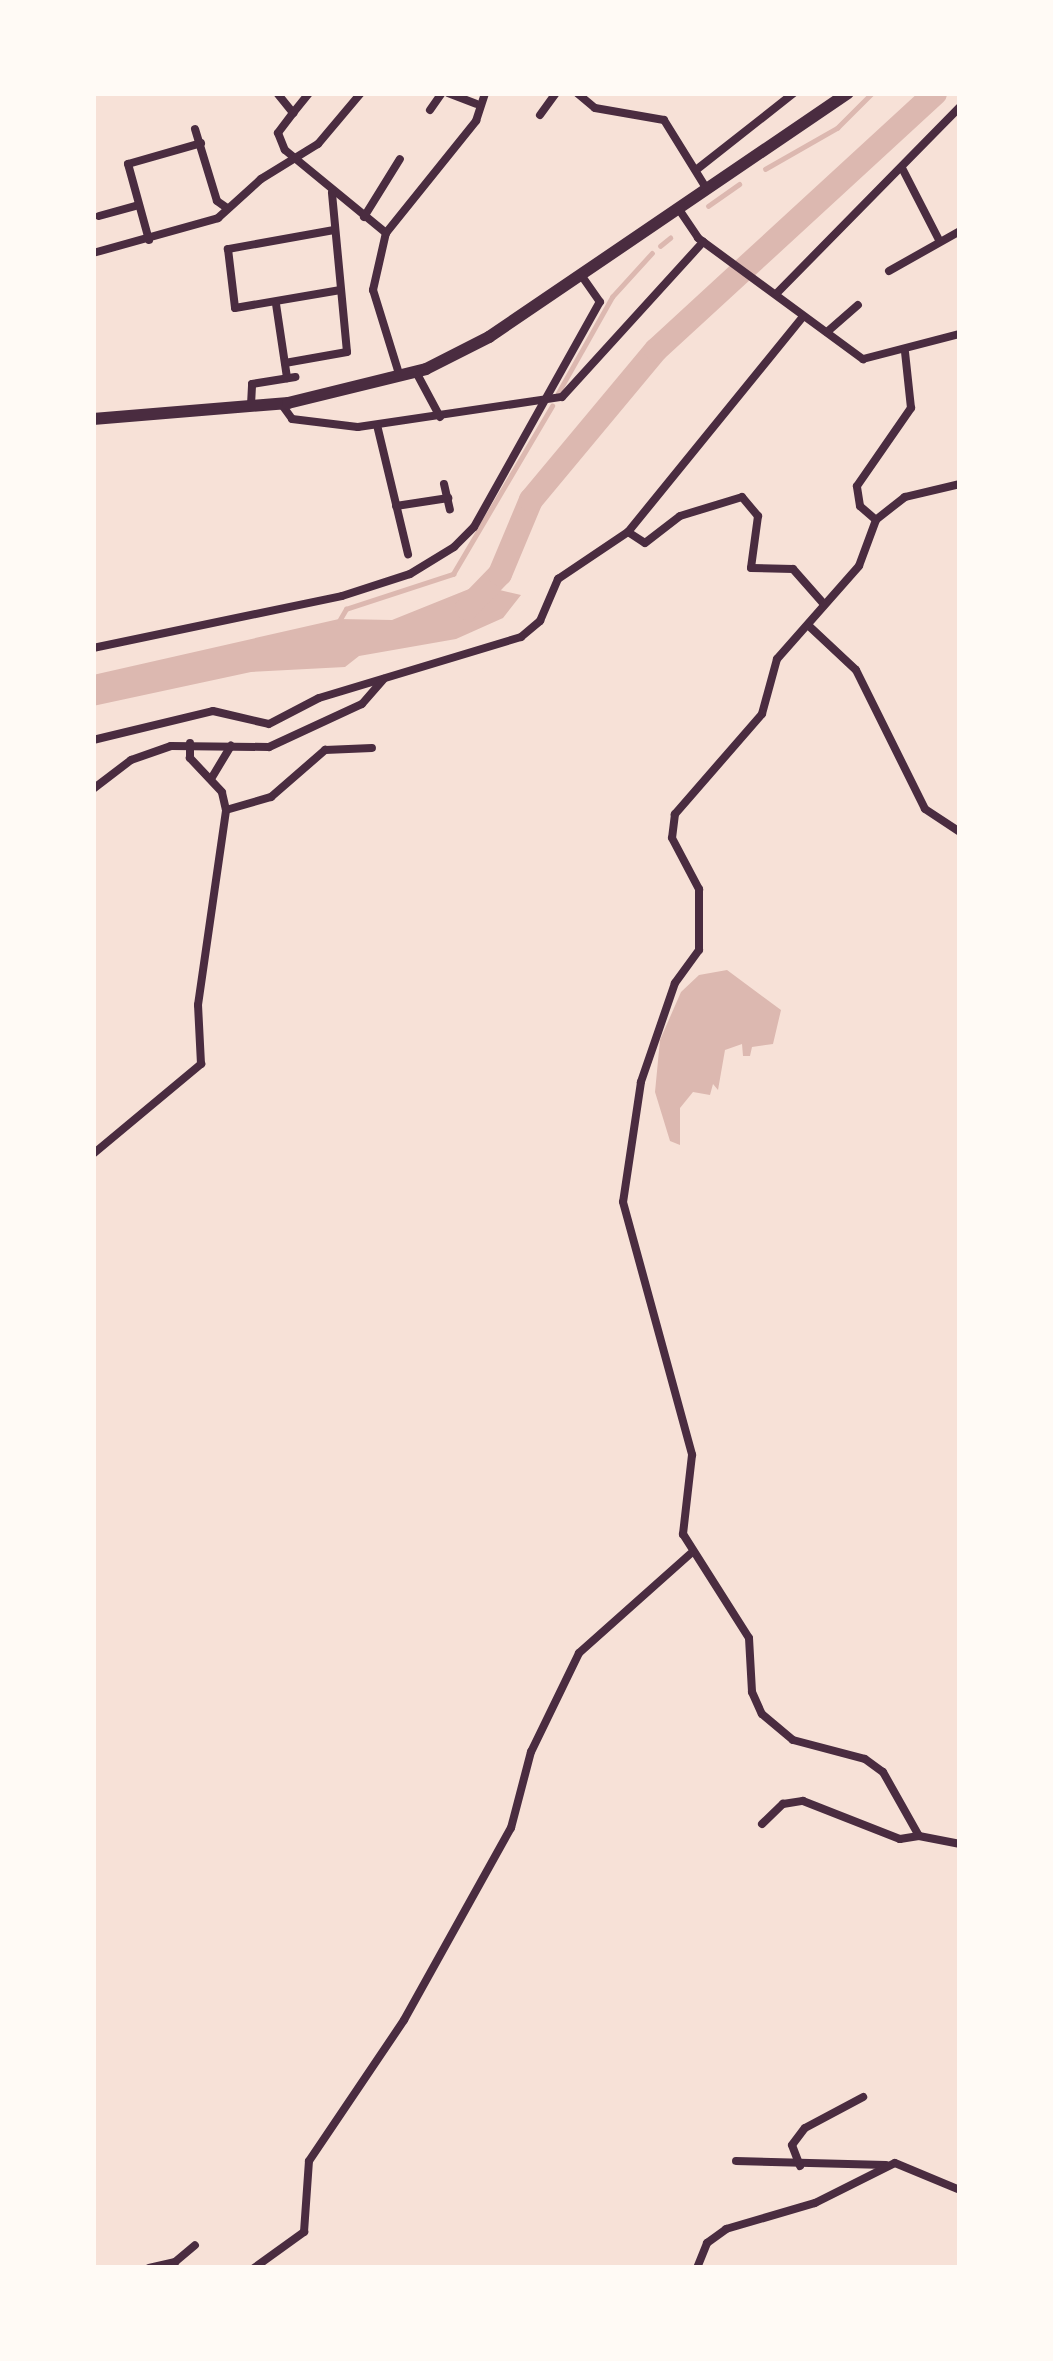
<!DOCTYPE html>
<style>
body{margin:0}
#map{position:relative;width:1053px;height:2361px;overflow:hidden;background:#f7e1d7;font-family:"DejaVu Sans",sans-serif}
div>[style]{position:absolute}
[style*='--x']{left:calc(var(--x)*1px);top:calc(var(--y)*1px);width:calc(var(--w)*1px);rotate:calc(var(--a)*1deg)}
.water>*{inset:0;background:#dcb8b0}
.stream>*{height:4.5px;margin:-2.25px;padding:0 2.25px;transform-origin:2.25px;border-radius:2.25px;background:#dcb8b0}
.river>*{height:24px;margin:-12px;padding:0 12px;transform-origin:12px;border-radius:12px;background:#dcb8b0}
.minor>*{height:8px;margin:-4px;padding:0 4px;transform-origin:4px;border-radius:4px;background:#4a2c40}
.trunk>*{height:12px;margin:-6px;padding:0 6px;transform-origin:6px;border-radius:6px;background:#4a2c40}
span{translate:-50% -50%;white-space:nowrap;text-align:center;line-height:1.15;-webkit-text-stroke:10px #fffaf5;paint-order:stroke}
.frame{position:absolute;inset:0;border:96px solid #fffaf5;pointer-events:none}
</style>
<div id="map">
<div class="water">
<i style="clip-path:polygon(479px 585px,521px 595px,503px 618px,456px 639px,359px 656px,345px 667px,251px 672px,93px 706px,93px 675px,339px 619px,392px 620px)"></i>
<i style="clip-path:polygon(727px 970px,781px 1010px,773px 1044px,752px 1047px,750px 1056px,743px 1056px,742px 1044px,725px 1050px,718px 1090px,713px 1084px,710px 1095px,693px 1092px,680px 1108px,680px 1145px,670px 1141px,655px 1092px,660px 1040px,681px 992px,699px 975px)"></i>
</div>
<div class="stream">
<i style="--x:765;--y:169;--w:83;--a:-29.7"></i>
<i style="--x:837;--y:128;--w:49;--a:-45"></i>
<i style="--x:708;--y:206;--w:38;--a:-35"></i>
<i style="--x:660;--y:246;--w:13;--a:-39"></i>
<i style="--x:558;--y:393;--w:110;--a:-60.6"></i>
<i style="--x:612;--y:297;--w:59;--a:-47.7"></i>
<i style="--x:338;--y:623;--w:16;--a:-60"></i>
<i style="--x:346;--y:609;--w:113;--a:-18.1"></i>
<i style="--x:453;--y:574;--w:195;--a:-59.5"></i>
</div>
<div class="river">
<i style="--x:467;--y:608;--w:47;--a:-45.9"></i>
<i style="--x:500;--y:574;--w:80;--a:-67.3"></i>
<i style="--x:531;--y:500;--w:195;--a:-50.2"></i>
<i style="--x:656;--y:350;--w:379;--a:-42.6"></i>
</div>
<div class="minor">
<i style="--x:277;--y:93;--w:26;--a:51"></i>
<i style="--x:293;--y:113;--w:25;--a:127"></i>
<i style="--x:278;--y:133;--w:18;--a:68"></i>
<i style="--x:285;--y:150;--w:131;--a:39.4"></i>
<i style="--x:448;--y:93;--w:30;--a:21"></i>
<i style="--x:577;--y:93;--w:23;--a:40"></i>
<i style="--x:595;--y:108;--w:70;--a:9.9"></i>
<i style="--x:664;--y:120;--w:78;--a:58.2"></i>
<i style="--x:430;--y:110;--w:21;--a:-55"></i>
<i style="--x:293;--y:113;--w:26;--a:-51"></i>
<i style="--x:540;--y:115;--w:27;--a:-54"></i>
<i style="--x:195;--y:129;--w:75;--a:73"></i>
<i style="--x:217;--y:201;--w:12;--a:35"></i>
<i style="--x:902;--y:168;--w:81;--a:62.8"></i>
<i style="--x:696;--y:170;--w:125;--a:-38.2"></i>
<i style="--x:678;--y:208;--w:36;--a:56"></i>
<i style="--x:698;--y:238;--w:205;--a:36.3"></i>
<i style="--x:863;--y:359;--w:100;--a:-14.5"></i>
<i style="--x:99;--y:216;--w:41;--a:-15.4"></i>
<i style="--x:364;--y:217;--w:68;--a:-58.2"></i>
<i style="--x:334;--y:230;--w:108;--a:169.8"></i>
<i style="--x:228;--y:249;--w:59;--a:83.2"></i>
<i style="--x:235;--y:308;--w:107;--a:-9.7"></i>
<i style="--x:149;--y:240;--w:79;--a:-105.4"></i>
<i style="--x:128;--y:164;--w:76;--a:-16"></i>
<i style="--x:93;--y:253;--w:130;--a:-15.6"></i>
<i style="--x:218;--y:218;--w:58;--a:-42.2"></i>
<i style="--x:261;--y:179;--w:67;--a:-31.6"></i>
<i style="--x:318;--y:144;--w:67;--a:-49.9"></i>
<i style="--x:889;--y:271;--w:81;--a:-29.4"></i>
<i style="--x:777;--y:293;--w:261;--a:-45.5"></i>
<i style="--x:276;--y:304;--w:75;--a:81.5"></i>
<i style="--x:827;--y:332;--w:41;--a:-41.1"></i>
<i style="--x:285;--y:363;--w:63;--a:-10.1"></i>
<i style="--x:347;--y:352;--w:160;--a:-95.4"></i>
<i style="--x:416;--y:372;--w:51;--a:61.9"></i>
<i style="--x:400;--y:377;--w:91;--a:-107.2"></i>
<i style="--x:373;--y:290;--w:58;--a:-77.2"></i>
<i style="--x:386;--y:233;--w:144;--a:-51.2"></i>
<i style="--x:476;--y:121;--w:29;--a:-72"></i>
<i style="--x:251;--y:405;--w:21;--a:-87"></i>
<i style="--x:252;--y:384;--w:44;--a:-9.2"></i>
<i style="--x:282;--y:405;--w:17;--a:54"></i>
<i style="--x:292;--y:419;--w:66;--a:6.9"></i>
<i style="--x:358;--y:427;--w:206;--a:-8.4"></i>
<i style="--x:562;--y:397;--w:210;--a:-47.7"></i>
<i style="--x:377;--y:425;--w:133;--a:76.5"></i>
<i style="--x:444;--y:484;--w:26;--a:77"></i>
<i style="--x:960;--y:484;--w:57;--a:166.7"></i>
<i style="--x:905;--y:497;--w:37;--a:142"></i>
<i style="--x:876;--y:520;--w:49;--a:110.3"></i>
<i style="--x:859;--y:566;--w:124;--a:131.4"></i>
<i style="--x:777;--y:659;--w:57;--a:105.3"></i>
<i style="--x:762;--y:714;--w:133;--a:131"></i>
<i style="--x:675;--y:814;--w:24;--a:97"></i>
<i style="--x:672;--y:838;--w:58;--a:62.1"></i>
<i style="--x:699;--y:889;--w:61;--a:90"></i>
<i style="--x:699;--y:950;--w:41;--a:126"></i>
<i style="--x:675;--y:983;--w:105;--a:109"></i>
<i style="--x:641;--y:1082;--w:121;--a:98.5"></i>
<i style="--x:623;--y:1202;--w:262;--a:74.7"></i>
<i style="--x:692;--y:1455;--w:80;--a:96.5"></i>
<i style="--x:683;--y:1534;--w:123;--a:57.6"></i>
<i style="--x:749;--y:1638;--w:54;--a:86.8"></i>
<i style="--x:752;--y:1692;--w:24;--a:66"></i>
<i style="--x:762;--y:1714;--w:40;--a:40"></i>
<i style="--x:793;--y:1740;--w:74;--a:14.8"></i>
<i style="--x:865;--y:1759;--w:22;--a:36"></i>
<i style="--x:883;--y:1772;--w:73;--a:60.6"></i>
<i style="--x:919;--y:1836;--w:42;--a:11"></i>
<i style="--x:396;--y:506;--w:53;--a:-8.7"></i>
<i style="--x:876;--y:520;--w:21;--a:-139"></i>
<i style="--x:860;--y:506;--w:20;--a:-99"></i>
<i style="--x:857;--y:486;--w:95;--a:-55.3"></i>
<i style="--x:911;--y:408;--w:56;--a:-96.1"></i>
<i style="--x:628;--y:532;--w:20;--a:33"></i>
<i style="--x:645;--y:543;--w:44;--a:-37.6"></i>
<i style="--x:680;--y:516;--w:65;--a:-17"></i>
<i style="--x:742;--y:497;--w:25;--a:50"></i>
<i style="--x:758;--y:516;--w:52;--a:97.7"></i>
<i style="--x:751;--y:568;--w:42;--a:1.4"></i>
<i style="--x:793;--y:569;--w:45;--a:48.6"></i>
<i style="--x:809;--y:626;--w:64;--a:43.1"></i>
<i style="--x:856;--y:670;--w:155;--a:63.6"></i>
<i style="--x:925;--y:809;--w:42;--a:33.3"></i>
<i style="--x:93;--y:648;--w:254;--a:-11.8"></i>
<i style="--x:342;--y:596;--w:71;--a:-17.9"></i>
<i style="--x:410;--y:574;--w:52;--a:-31.5"></i>
<i style="--x:454;--y:547;--w:28;--a:-45"></i>
<i style="--x:474;--y:527;--w:258;--a:-60.8"></i>
<i style="--x:600;--y:302;--w:33;--a:-125"></i>
<i style="--x:93;--y:740;--w:123;--a:-13.6"></i>
<i style="--x:213;--y:711;--w:57;--a:13.1"></i>
<i style="--x:269;--y:724;--w:56;--a:-27.5"></i>
<i style="--x:319;--y:698;--w:211;--a:-16.8"></i>
<i style="--x:521;--y:637;--w:25;--a:-40"></i>
<i style="--x:540;--y:621;--w:46;--a:-66.8"></i>
<i style="--x:558;--y:579;--w:84;--a:-33.9"></i>
<i style="--x:628;--y:532;--w:277;--a:-50.9"></i>
<i style="--x:211;--y:779;--w:39;--a:-59"></i>
<i style="--x:93;--y:789;--w:48;--a:-37.3"></i>
<i style="--x:131;--y:760;--w:42;--a:-19.3"></i>
<i style="--x:171;--y:746;--w:98;--a:0.6"></i>
<i style="--x:269;--y:747;--w:102;--a:-24.8"></i>
<i style="--x:362;--y:704;--w:33;--a:-49"></i>
<i style="--x:226;--y:810;--w:47;--a:-16.1"></i>
<i style="--x:271;--y:797;--w:72;--a:-41"></i>
<i style="--x:325;--y:750;--w:47;--a:-2.4"></i>
<i style="--x:93;--y:1154;--w:141;--a:-39.8"></i>
<i style="--x:201;--y:1064;--w:59;--a:-92.9"></i>
<i style="--x:198;--y:1005;--w:197;--a:-81.8"></i>
<i style="--x:226;--y:810;--w:18;--a:-103"></i>
<i style="--x:222;--y:792;--w:47;--a:-133.3"></i>
<i style="--x:190;--y:758;--w:15;--a:-90"></i>
<i style="--x:762;--y:1824;--w:29;--a:-44"></i>
<i style="--x:783;--y:1804;--w:20;--a:-9"></i>
<i style="--x:803;--y:1801;--w:104;--a:21.4"></i>
<i style="--x:900;--y:1839;--w:19;--a:-9"></i>
<i style="--x:736;--y:2161;--w:150;--a:1.5"></i>
<i style="--x:800;--y:2166;--w:22;--a:-111"></i>
<i style="--x:792;--y:2145;--w:21;--a:-53"></i>
<i style="--x:805;--y:2128;--w:66;--a:-28.1"></i>
<i style="--x:149;--y:2268;--w:27;--a:-13"></i>
<i style="--x:175;--y:2262;--w:26;--a:-40"></i>
<i style="--x:254;--y:2268;--w:62;--a:-35.8"></i>
<i style="--x:304;--y:2232;--w:71;--a:-86"></i>
<i style="--x:309;--y:2161;--w:170;--a:-56"></i>
<i style="--x:404;--y:2020;--w:220;--a:-60.9"></i>
<i style="--x:511;--y:1828;--w:79;--a:-75.3"></i>
<i style="--x:531;--y:1752;--w:110;--a:-64.1"></i>
<i style="--x:579;--y:1653;--w:149;--a:-41.7"></i>
<i style="--x:697;--y:2268;--w:27;--a:-68"></i>
<i style="--x:707;--y:2243;--w:24;--a:-36"></i>
<i style="--x:726;--y:2229;--w:93;--a:-16.3"></i>
<i style="--x:815;--y:2203;--w:89;--a:-26.6"></i>
<i style="--x:895;--y:2163;--w:70;--a:22.6"></i>
</div>
<div class="trunk">
<i style="--x:93;--y:419;--w:196;--a:-4.7"></i>
<i style="--x:288;--y:403;--w:142;--a:-13.8"></i>
<i style="--x:426;--y:369;--w:71;--a:-26.9"></i>
<i style="--x:489;--y:337;--w:434;--a:-34.2"></i>
</div>
<div class="frame"></div>
</div>
